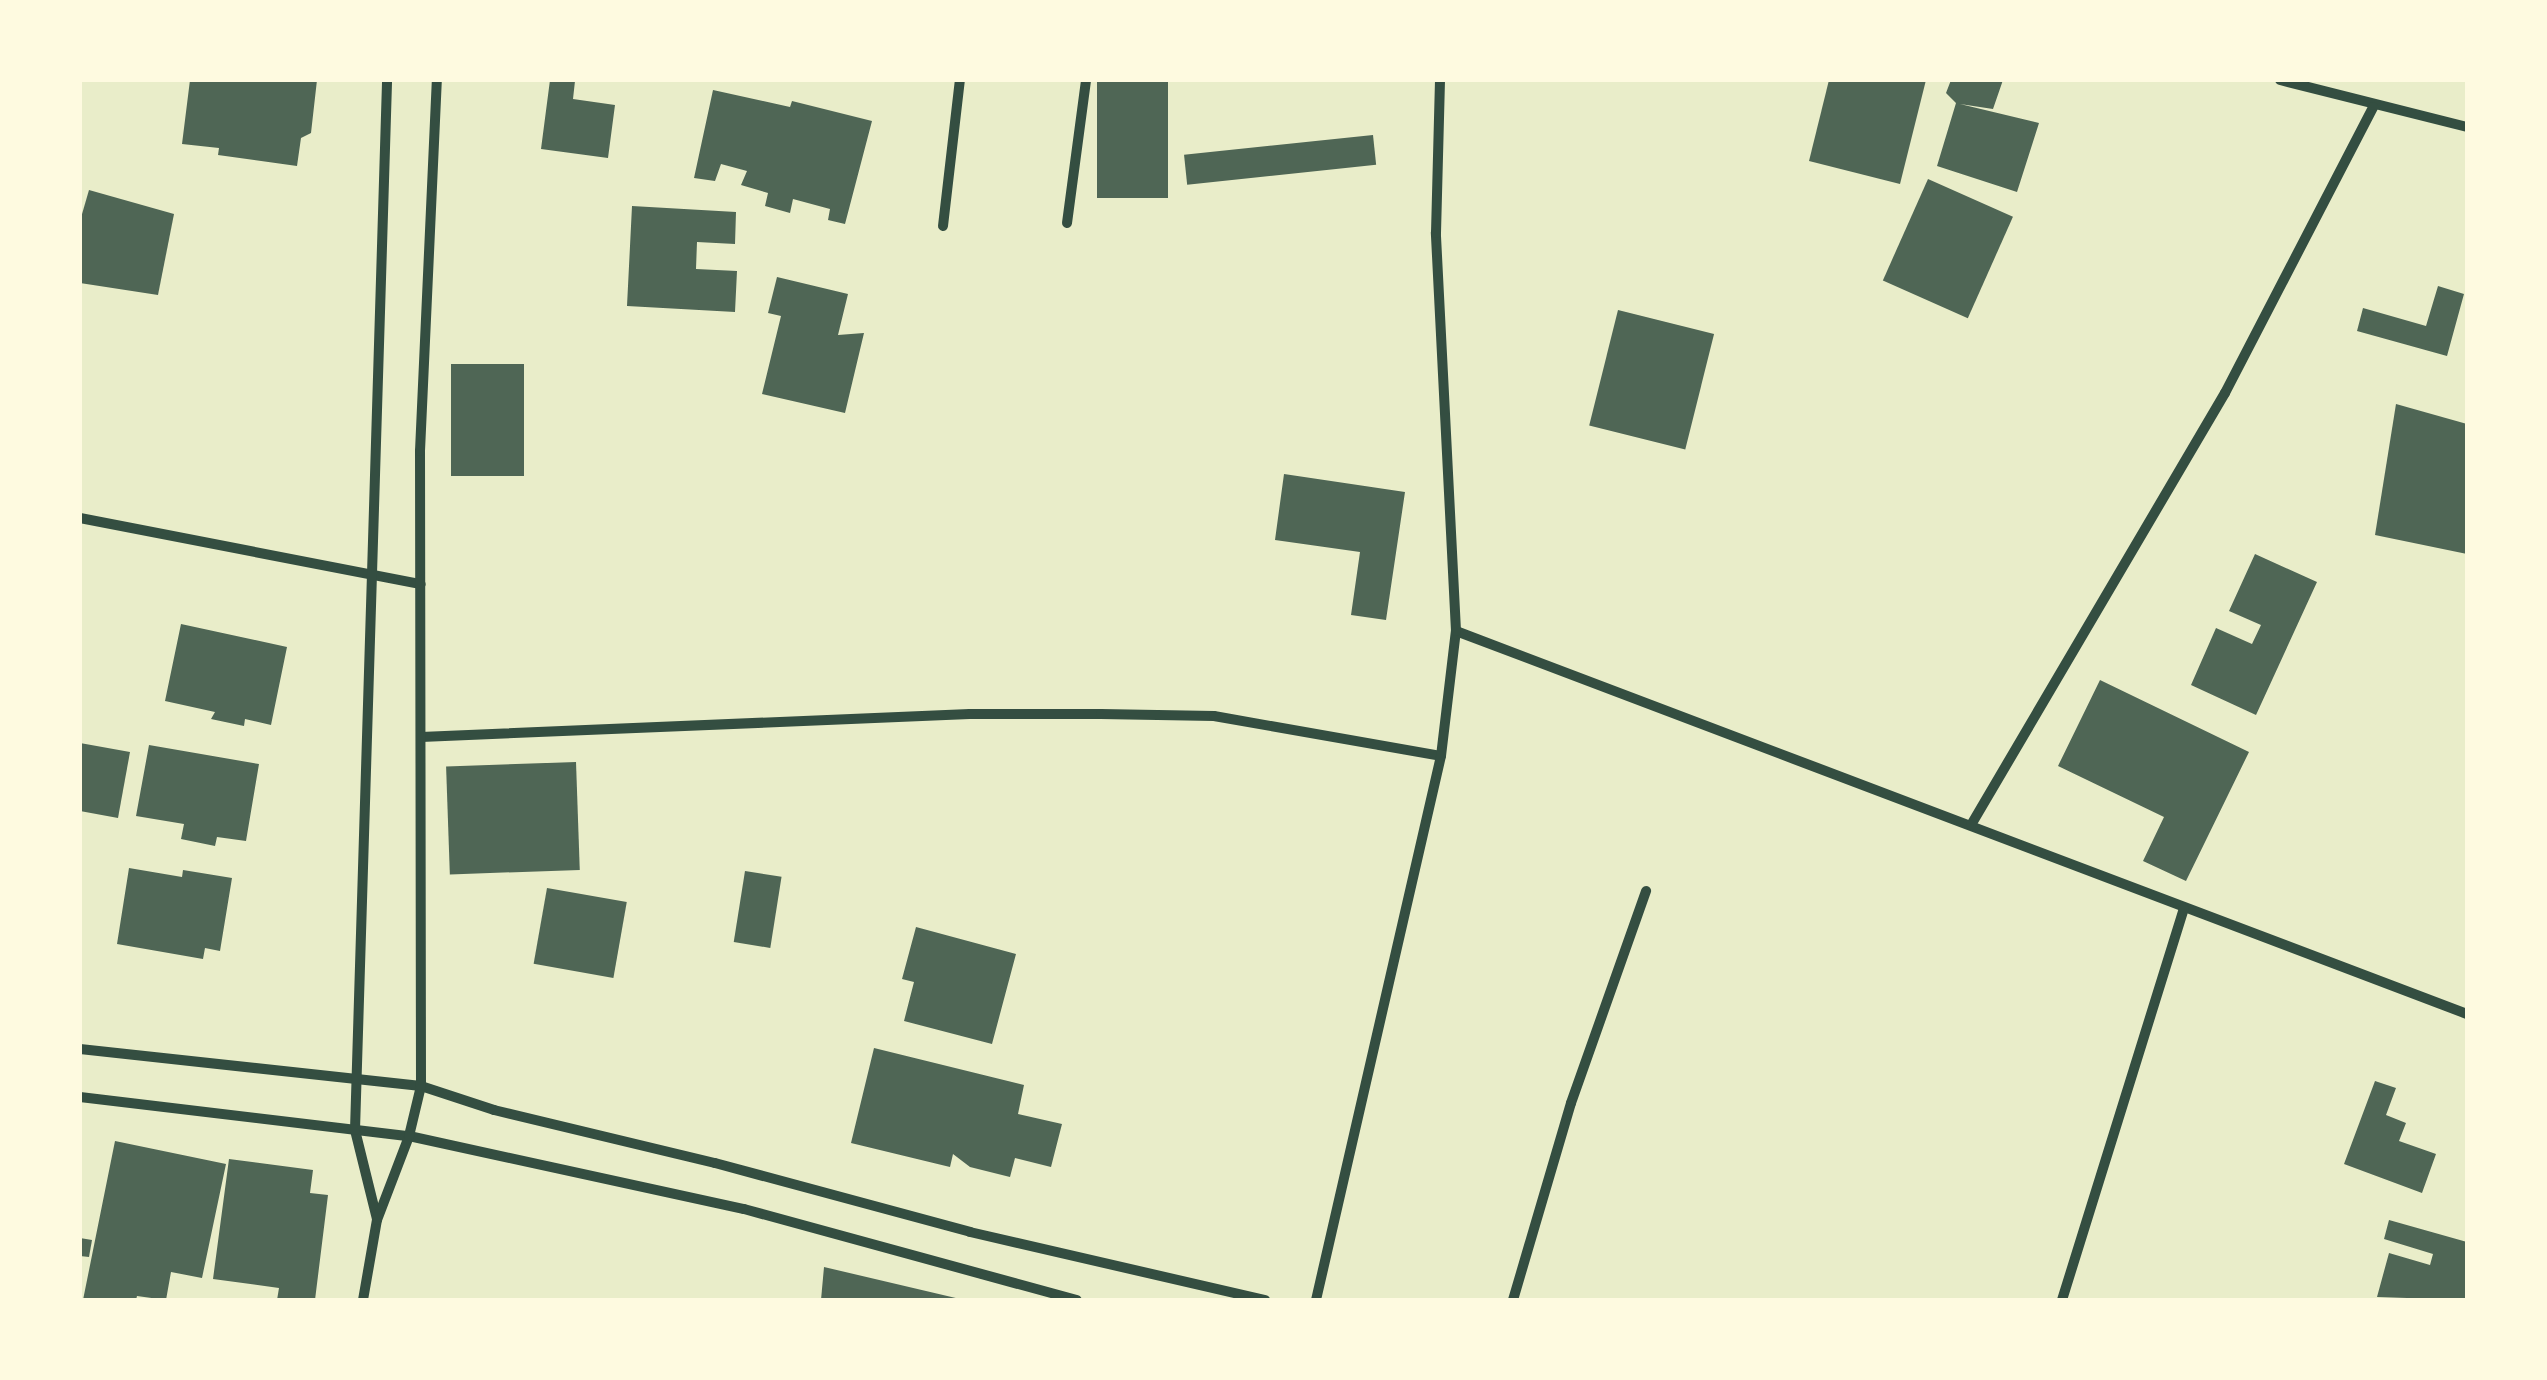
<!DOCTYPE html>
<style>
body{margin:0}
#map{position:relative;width:2547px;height:1380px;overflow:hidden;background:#e9edc9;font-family:Inter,sans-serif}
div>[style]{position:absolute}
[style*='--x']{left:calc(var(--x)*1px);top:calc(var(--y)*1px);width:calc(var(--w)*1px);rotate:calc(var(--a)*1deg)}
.building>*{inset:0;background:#4f6655;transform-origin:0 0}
.minor>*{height:10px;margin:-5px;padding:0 5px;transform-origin:5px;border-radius:5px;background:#344e41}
span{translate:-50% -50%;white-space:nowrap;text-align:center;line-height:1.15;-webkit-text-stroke:8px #fefae0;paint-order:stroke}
.frame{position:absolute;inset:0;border:82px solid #fefae0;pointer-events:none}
</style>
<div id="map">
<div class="building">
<i style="clip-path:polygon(190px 80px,317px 80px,311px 133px,301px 138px,297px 166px,218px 155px,219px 148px,182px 144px)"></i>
<i style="clip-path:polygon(550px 80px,575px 81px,573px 99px,615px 105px,608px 158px,541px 149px)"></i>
<i style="left:1097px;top:80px;width:71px;height:118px"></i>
<i style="clip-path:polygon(1829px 80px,1926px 80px,1900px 184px,1809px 161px)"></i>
<i style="clip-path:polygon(1951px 80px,2003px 80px,1993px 109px,1960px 104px,2039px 123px,2017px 192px,1937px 166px,1956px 103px,1946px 93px)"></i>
<i style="clip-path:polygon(713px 90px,790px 107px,792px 101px,872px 121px,845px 224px,828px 220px,830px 209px,793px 199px,790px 213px,765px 206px,768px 193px,741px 185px,747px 171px,721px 164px,715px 181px,694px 178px)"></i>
<i style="left:1373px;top:135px;width:30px;height:190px;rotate:84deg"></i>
<i style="left:1928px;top:179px;width:93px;height:111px;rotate:24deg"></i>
<i style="clip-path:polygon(89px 190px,174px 214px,158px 295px,80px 283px,80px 221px)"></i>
<i style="clip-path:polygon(632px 206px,736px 212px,735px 244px,697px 242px,696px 269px,737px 271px,735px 312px,627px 306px)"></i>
<i style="clip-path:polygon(777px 277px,848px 294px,838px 335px,864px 333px,845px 413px,762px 394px,781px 316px,768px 313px)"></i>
<i style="clip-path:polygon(2438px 286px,2464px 294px,2447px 356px,2357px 331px,2363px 308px,2426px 326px)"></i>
<i style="left:1618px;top:310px;width:99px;height:119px;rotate:14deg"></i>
<i style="left:524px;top:364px;width:112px;height:73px;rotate:90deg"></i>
<i style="clip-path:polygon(2396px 404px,2467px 424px,2467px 554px,2375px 535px)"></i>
<i style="clip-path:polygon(1284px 474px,1405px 492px,1386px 620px,1351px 615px,1360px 552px,1275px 540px)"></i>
<i style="clip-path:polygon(2255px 554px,2317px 582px,2256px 715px,2191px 685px,2216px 628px,2252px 644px,2261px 625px,2229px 611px)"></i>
<i style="clip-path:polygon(181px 624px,287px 647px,271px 725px,245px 719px,244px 726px,211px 719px,215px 712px,165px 701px)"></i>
<i style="clip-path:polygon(2100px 680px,2249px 752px,2186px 881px,2143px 861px,2164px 817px,2058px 766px)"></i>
<i style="clip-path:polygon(80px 743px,130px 752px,118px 818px,80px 811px)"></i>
<i style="clip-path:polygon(149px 745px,259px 764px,246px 841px,217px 837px,215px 846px,181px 839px,184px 824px,136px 816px)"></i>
<i style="left:576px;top:762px;width:108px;height:130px;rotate:88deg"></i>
<i style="clip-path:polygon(129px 868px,182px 877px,183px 870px,232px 878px,220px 951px,205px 948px,203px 959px,117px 944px)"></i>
<i style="left:745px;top:871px;width:37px;height:72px;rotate:9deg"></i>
<i style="left:547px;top:888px;width:81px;height:77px;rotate:10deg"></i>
<i style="clip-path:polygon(916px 927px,1016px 954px,992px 1044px,904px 1021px,914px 982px,902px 979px)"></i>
<i style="clip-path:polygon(874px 1048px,1024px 1085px,1018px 1114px,1062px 1124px,1051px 1167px,1015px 1158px,1010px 1177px,970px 1167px,953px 1154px,950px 1167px,851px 1143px)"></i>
<i style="clip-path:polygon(2375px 1081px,2396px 1088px,2386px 1115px,2406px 1123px,2399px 1141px,2436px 1154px,2422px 1193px,2344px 1164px)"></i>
<i style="clip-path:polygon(115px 1141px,226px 1164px,202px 1278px,171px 1272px,166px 1300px,137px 1296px,136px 1300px,83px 1300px)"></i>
<i style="clip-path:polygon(229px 1159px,313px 1170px,310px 1193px,328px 1195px,315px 1300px,277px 1300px,279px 1288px,213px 1279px)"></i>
<i style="clip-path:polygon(2389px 1220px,2467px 1242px,2467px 1300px,2377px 1297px,2389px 1253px,2430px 1265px,2433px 1254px,2384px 1239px)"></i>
<i style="clip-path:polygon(80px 1238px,92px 1240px,89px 1257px,80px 1256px)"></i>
<i style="clip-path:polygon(824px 1267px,960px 1299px,960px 1300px,821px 1300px)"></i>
</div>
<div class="minor">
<i style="--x:2280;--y:80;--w:193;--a:14.1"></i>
<i style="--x:1067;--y:223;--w:144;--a:-82.4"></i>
<i style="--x:943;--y:226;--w:147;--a:-83.4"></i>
<i style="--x:80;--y:518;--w:347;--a:11"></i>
<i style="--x:1456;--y:631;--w:1081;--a:20.75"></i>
<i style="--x:421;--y:737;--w:549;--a:-2.4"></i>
<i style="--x:970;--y:714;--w:131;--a:0"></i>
<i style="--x:1101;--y:714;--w:113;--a:1"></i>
<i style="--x:1214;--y:716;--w:230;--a:10"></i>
<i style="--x:1971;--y:825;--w:501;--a:-59.55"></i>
<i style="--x:2225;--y:393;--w:322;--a:-62.6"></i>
<i style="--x:80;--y:1049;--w:343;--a:6.2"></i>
<i style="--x:421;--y:1086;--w:77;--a:18.2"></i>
<i style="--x:494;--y:1110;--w:227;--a:13.5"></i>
<i style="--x:715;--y:1163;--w:264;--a:15.1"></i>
<i style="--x:970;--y:1232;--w:303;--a:13"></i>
<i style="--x:80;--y:1097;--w:331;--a:6.8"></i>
<i style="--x:409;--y:1136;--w:343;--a:12.3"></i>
<i style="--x:744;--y:1209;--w:345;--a:15.3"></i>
<i style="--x:377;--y:1219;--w:92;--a:-103.9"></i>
<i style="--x:355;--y:1130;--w:1050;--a:-88.25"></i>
<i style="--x:363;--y:1300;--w:81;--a:-80.1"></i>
<i style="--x:377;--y:1220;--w:90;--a:-69.1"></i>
<i style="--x:409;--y:1136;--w:51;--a:-76.5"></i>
<i style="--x:421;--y:1086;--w:635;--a:-90.09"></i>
<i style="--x:420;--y:451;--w:371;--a:-87.4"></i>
<i style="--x:1316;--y:1300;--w:558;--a:-77.06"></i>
<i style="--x:1441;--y:756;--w:126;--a:-83.2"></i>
<i style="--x:1456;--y:631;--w:399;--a:-92.9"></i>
<i style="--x:1436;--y:233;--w:153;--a:-88.5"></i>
<i style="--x:1513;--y:1300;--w:205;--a:-73.6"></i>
<i style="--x:1571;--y:1103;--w:225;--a:-70.5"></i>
<i style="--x:2062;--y:1300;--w:410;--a:-72.7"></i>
</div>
<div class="frame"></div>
</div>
